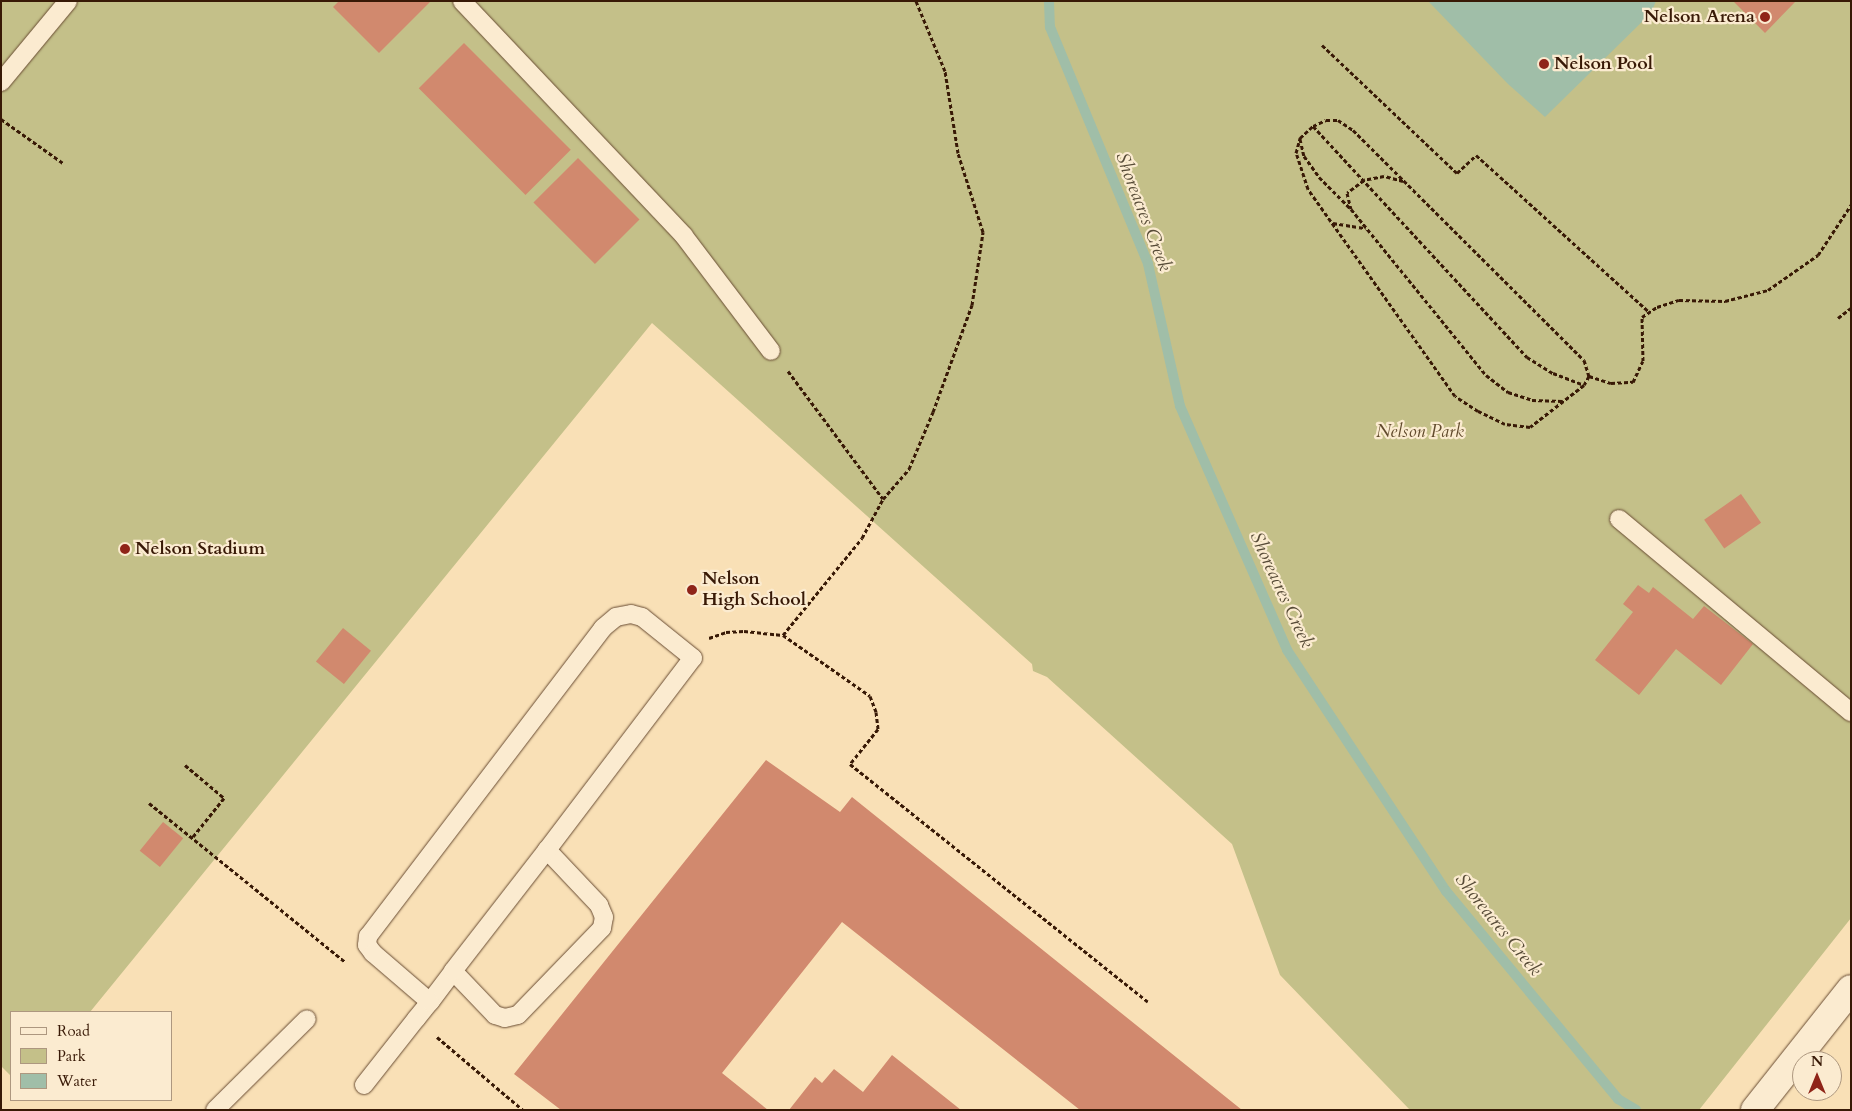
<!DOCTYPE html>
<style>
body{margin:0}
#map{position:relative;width:1852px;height:1111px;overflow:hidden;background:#f9e0b6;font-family:Cardo,serif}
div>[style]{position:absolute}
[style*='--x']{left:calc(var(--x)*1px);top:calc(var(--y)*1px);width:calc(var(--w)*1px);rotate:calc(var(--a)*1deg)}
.green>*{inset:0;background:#c4c089}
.water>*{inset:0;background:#a0bea8}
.stream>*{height:10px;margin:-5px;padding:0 5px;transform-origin:5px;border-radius:5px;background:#a0bea8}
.building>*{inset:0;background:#d1896e;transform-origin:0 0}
.path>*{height:3px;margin-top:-1.5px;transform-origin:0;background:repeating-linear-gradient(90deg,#381906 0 4px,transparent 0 6.5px)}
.roads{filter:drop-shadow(0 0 1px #684b32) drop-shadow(0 0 1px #684b32)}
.service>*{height:18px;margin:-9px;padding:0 9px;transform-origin:9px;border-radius:9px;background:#fbebd0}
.secondary>*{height:28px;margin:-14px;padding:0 14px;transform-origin:14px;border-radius:14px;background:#fbebd0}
.dots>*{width:14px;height:14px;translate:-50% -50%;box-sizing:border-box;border:2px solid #fbebd0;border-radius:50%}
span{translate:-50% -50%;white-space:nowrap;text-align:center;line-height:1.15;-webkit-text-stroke:4.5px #fbebd0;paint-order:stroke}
.poi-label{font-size:18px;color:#381906;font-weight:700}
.right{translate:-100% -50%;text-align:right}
.left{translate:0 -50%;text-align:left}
.park-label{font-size:18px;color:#624b2d;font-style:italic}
.water-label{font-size:19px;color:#574b37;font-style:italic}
.frame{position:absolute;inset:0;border:2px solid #381906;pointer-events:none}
.legend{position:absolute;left:10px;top:1011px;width:162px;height:90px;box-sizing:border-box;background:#fbebd0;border:1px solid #ad977f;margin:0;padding:6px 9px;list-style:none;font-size:15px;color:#381906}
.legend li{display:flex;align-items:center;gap:10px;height:25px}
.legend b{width:25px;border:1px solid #ad977f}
.north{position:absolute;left:1792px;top:1051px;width:50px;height:50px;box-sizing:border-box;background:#fbebd0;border:1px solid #ad977f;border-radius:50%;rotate:0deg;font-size:14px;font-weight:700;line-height:20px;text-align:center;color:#381906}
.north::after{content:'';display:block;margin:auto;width:18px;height:22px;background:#8f2418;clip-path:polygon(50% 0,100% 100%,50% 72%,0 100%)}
</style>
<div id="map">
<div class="green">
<i style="clip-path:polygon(1px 1px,1851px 1px,1851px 918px,1699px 1110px,1410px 1110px,1280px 975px,1232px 844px,1047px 677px,1033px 671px,1032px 664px,652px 323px,90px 1012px,11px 1012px,11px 1076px,1px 1066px)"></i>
</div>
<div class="water">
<i style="clip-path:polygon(1428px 1px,1656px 1px,1651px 13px,1545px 117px,1508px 84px)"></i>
</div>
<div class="stream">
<i style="--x:1049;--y:1;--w:26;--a:88"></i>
<i style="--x:1050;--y:27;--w:256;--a:67.5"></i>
<i style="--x:1148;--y:264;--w:146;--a:77.3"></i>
<i style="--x:1180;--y:406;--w:266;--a:66.3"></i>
<i style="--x:1287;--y:650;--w:289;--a:56.6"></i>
<i style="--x:1446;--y:891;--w:270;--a:50.4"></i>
<i style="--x:1618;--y:1099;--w:21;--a:31"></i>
</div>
<div class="building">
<i style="clip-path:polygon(339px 1px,429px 1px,430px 2px,379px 53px,333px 7px)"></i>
<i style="clip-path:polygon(1733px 1px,1796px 1px,1765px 33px)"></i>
<i style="left:464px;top:43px;width:151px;height:64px;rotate:45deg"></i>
<i style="left:578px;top:158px;width:87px;height:63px;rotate:45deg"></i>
<i style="left:1741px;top:494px;width:35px;height:45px;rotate:55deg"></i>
<i style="clip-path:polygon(1638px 585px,1649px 593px,1653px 587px,1693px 619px,1704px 606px,1753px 644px,1721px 685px,1676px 649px,1639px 695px,1595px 660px,1633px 612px,1623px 604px)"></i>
<i style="left:343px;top:628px;width:36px;height:43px;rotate:39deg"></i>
<i style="clip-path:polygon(766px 760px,840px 812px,852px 797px,1242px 1110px,1080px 1110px,842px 922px,722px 1073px,768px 1110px,561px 1110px,514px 1074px)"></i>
<i style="left:163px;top:822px;width:26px;height:37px;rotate:39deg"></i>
<i style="clip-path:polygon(892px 1055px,961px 1110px,789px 1110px,815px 1077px,822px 1083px,834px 1069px,863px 1092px)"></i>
</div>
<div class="path">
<i style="--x:1322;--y:45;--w:186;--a:43.5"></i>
<i style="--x:1457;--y:173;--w:26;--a:-43"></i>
<i style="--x:1476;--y:155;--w:234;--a:42.2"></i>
<i style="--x:1;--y:119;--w:76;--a:35.4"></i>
<i style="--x:1326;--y:120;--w:12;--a:0"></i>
<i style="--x:1338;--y:120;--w:18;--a:34"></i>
<i style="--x:1353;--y:130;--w:326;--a:44.9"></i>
<i style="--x:1584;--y:360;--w:17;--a:73"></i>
<i style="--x:1589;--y:376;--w:10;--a:119"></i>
<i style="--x:1584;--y:385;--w:68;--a:142.1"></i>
<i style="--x:1530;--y:427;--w:25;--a:-173"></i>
<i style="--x:1505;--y:424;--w:30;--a:-154"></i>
<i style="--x:1478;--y:411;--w:27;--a:-147"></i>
<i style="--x:1455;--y:396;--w:254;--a:-125.4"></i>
<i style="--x:1308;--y:189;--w:38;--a:-108"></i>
<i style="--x:1296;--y:153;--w:16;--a:-75"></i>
<i style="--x:1300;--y:138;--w:18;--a:-43"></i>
<i style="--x:1313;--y:126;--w:14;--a:-25"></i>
<i style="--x:1313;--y:126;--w:315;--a:47.2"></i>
<i style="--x:1527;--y:357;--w:31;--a:32"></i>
<i style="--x:1553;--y:373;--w:33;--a:21"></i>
<i style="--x:1300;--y:139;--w:17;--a:77"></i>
<i style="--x:1304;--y:156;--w:26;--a:54"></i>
<i style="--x:1319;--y:177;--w:45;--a:45"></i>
<i style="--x:1403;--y:181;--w:20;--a:-165"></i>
<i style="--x:1384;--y:176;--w:20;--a:169"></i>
<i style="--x:1364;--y:180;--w:21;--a:143"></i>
<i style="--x:1347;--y:193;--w:16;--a:76"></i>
<i style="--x:1351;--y:209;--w:214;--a:50.9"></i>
<i style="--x:1486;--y:375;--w:28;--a:38"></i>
<i style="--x:1508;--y:392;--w:25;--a:18"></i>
<i style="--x:1532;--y:400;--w:31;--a:2"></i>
<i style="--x:1333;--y:223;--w:33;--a:9"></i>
<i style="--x:1838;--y:318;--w:16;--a:-38"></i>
<i style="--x:788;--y:371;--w:159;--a:53.4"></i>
<i style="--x:1589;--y:376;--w:23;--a:18"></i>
<i style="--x:1611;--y:383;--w:22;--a:-3"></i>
<i style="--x:1633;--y:382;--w:23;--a:-65"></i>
<i style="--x:1643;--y:361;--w:44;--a:-91.3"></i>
<i style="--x:1642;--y:317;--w:18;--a:-34"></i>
<i style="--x:1657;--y:307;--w:23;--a:-18"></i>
<i style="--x:1679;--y:300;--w:46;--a:1.2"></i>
<i style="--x:1725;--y:301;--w:44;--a:-14.3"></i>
<i style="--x:1768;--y:290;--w:61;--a:-35"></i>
<i style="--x:1818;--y:255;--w:60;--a:-56.6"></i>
<i style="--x:783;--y:635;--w:125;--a:-50.8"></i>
<i style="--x:862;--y:538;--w:44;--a:-61.7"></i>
<i style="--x:883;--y:499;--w:40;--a:-49"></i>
<i style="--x:909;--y:469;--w:62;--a:-67.2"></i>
<i style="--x:933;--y:412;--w:114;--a:-70"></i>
<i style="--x:972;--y:305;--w:74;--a:-81.4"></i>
<i style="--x:983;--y:232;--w:83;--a:-107.6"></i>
<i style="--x:958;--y:153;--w:83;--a:-99"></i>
<i style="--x:945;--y:71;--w:76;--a:-112.5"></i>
<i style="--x:709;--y:638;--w:18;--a:-19"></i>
<i style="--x:726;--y:632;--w:18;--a:-3"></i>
<i style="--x:744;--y:631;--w:39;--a:6"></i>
<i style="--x:783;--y:635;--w:106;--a:35"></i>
<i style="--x:870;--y:696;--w:17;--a:69"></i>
<i style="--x:876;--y:712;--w:17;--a:83"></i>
<i style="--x:878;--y:729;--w:45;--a:128.7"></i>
<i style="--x:850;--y:764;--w:381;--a:38.6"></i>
<i style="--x:185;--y:765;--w:51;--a:40.2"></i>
<i style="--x:224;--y:798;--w:51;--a:128.7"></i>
<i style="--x:149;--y:803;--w:252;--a:39"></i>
<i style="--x:437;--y:1037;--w:113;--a:40.3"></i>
</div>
<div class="roads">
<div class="service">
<i style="--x:462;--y:1;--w:323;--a:46.6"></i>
<i style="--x:684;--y:236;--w:144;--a:52.9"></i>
<i style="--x:1;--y:82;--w:105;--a:-50.4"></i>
<i style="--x:1619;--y:519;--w:302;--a:39.8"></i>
<i style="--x:453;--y:971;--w:61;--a:46.3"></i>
<i style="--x:495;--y:1015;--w:10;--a:17"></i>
<i style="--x:505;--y:1018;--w:13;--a:-13"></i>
<i style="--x:518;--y:1015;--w:121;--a:-46"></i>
<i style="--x:602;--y:928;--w:11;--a:-80"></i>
<i style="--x:604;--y:917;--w:13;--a:-113"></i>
<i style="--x:599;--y:905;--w:76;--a:-133.4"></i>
<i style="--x:364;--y:1085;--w:84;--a:-51.8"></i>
<i style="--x:416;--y:1019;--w:22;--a:-51"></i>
<i style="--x:430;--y:1002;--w:39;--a:-53"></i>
<i style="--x:453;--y:971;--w:153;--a:-52.2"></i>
<i style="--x:547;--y:850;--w:241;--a:-52.8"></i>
<i style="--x:693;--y:658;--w:65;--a:-141.2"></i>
<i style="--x:642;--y:617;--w:11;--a:-165"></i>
<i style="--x:631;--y:614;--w:15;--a:169"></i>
<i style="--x:616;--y:617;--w:17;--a:140"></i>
<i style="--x:603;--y:628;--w:387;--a:127.3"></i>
<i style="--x:368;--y:936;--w:9;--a:96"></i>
<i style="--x:367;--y:945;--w:10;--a:53"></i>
<i style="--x:373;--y:953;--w:75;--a:40.7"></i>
<i style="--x:215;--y:1110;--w:129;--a:-44.7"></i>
</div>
<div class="secondary">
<i style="--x:1755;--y:1110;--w:154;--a:-51.6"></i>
</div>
</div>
<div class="dots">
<i style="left:1765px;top:17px;background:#8f2418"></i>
<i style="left:1544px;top:64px;background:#8f2418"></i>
<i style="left:125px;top:549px;background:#8f2418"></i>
<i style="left:692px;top:590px;background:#8f2418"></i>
</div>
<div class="poi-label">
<span class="right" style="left:1755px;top:17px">Nelson Arena</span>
<span class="left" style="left:1554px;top:64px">Nelson Pool</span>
<span class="left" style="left:135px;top:549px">Nelson Stadium</span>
<span class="left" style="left:702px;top:590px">Nelson<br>High School</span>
</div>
<div class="park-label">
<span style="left:1420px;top:432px">Nelson Park</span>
</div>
<div class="water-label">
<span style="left:1143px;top:212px;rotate:69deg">Shoreacres Creek</span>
<span style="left:1281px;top:590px;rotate:65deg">Shoreacres Creek</span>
<span style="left:1498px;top:925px;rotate:51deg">Shoreacres Creek</span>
</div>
<div class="frame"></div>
<ul class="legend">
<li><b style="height:6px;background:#fbebd0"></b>Road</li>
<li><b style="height:14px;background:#c4c089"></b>Park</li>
<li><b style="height:14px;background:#a0bea8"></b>Water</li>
</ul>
<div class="north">N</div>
</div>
